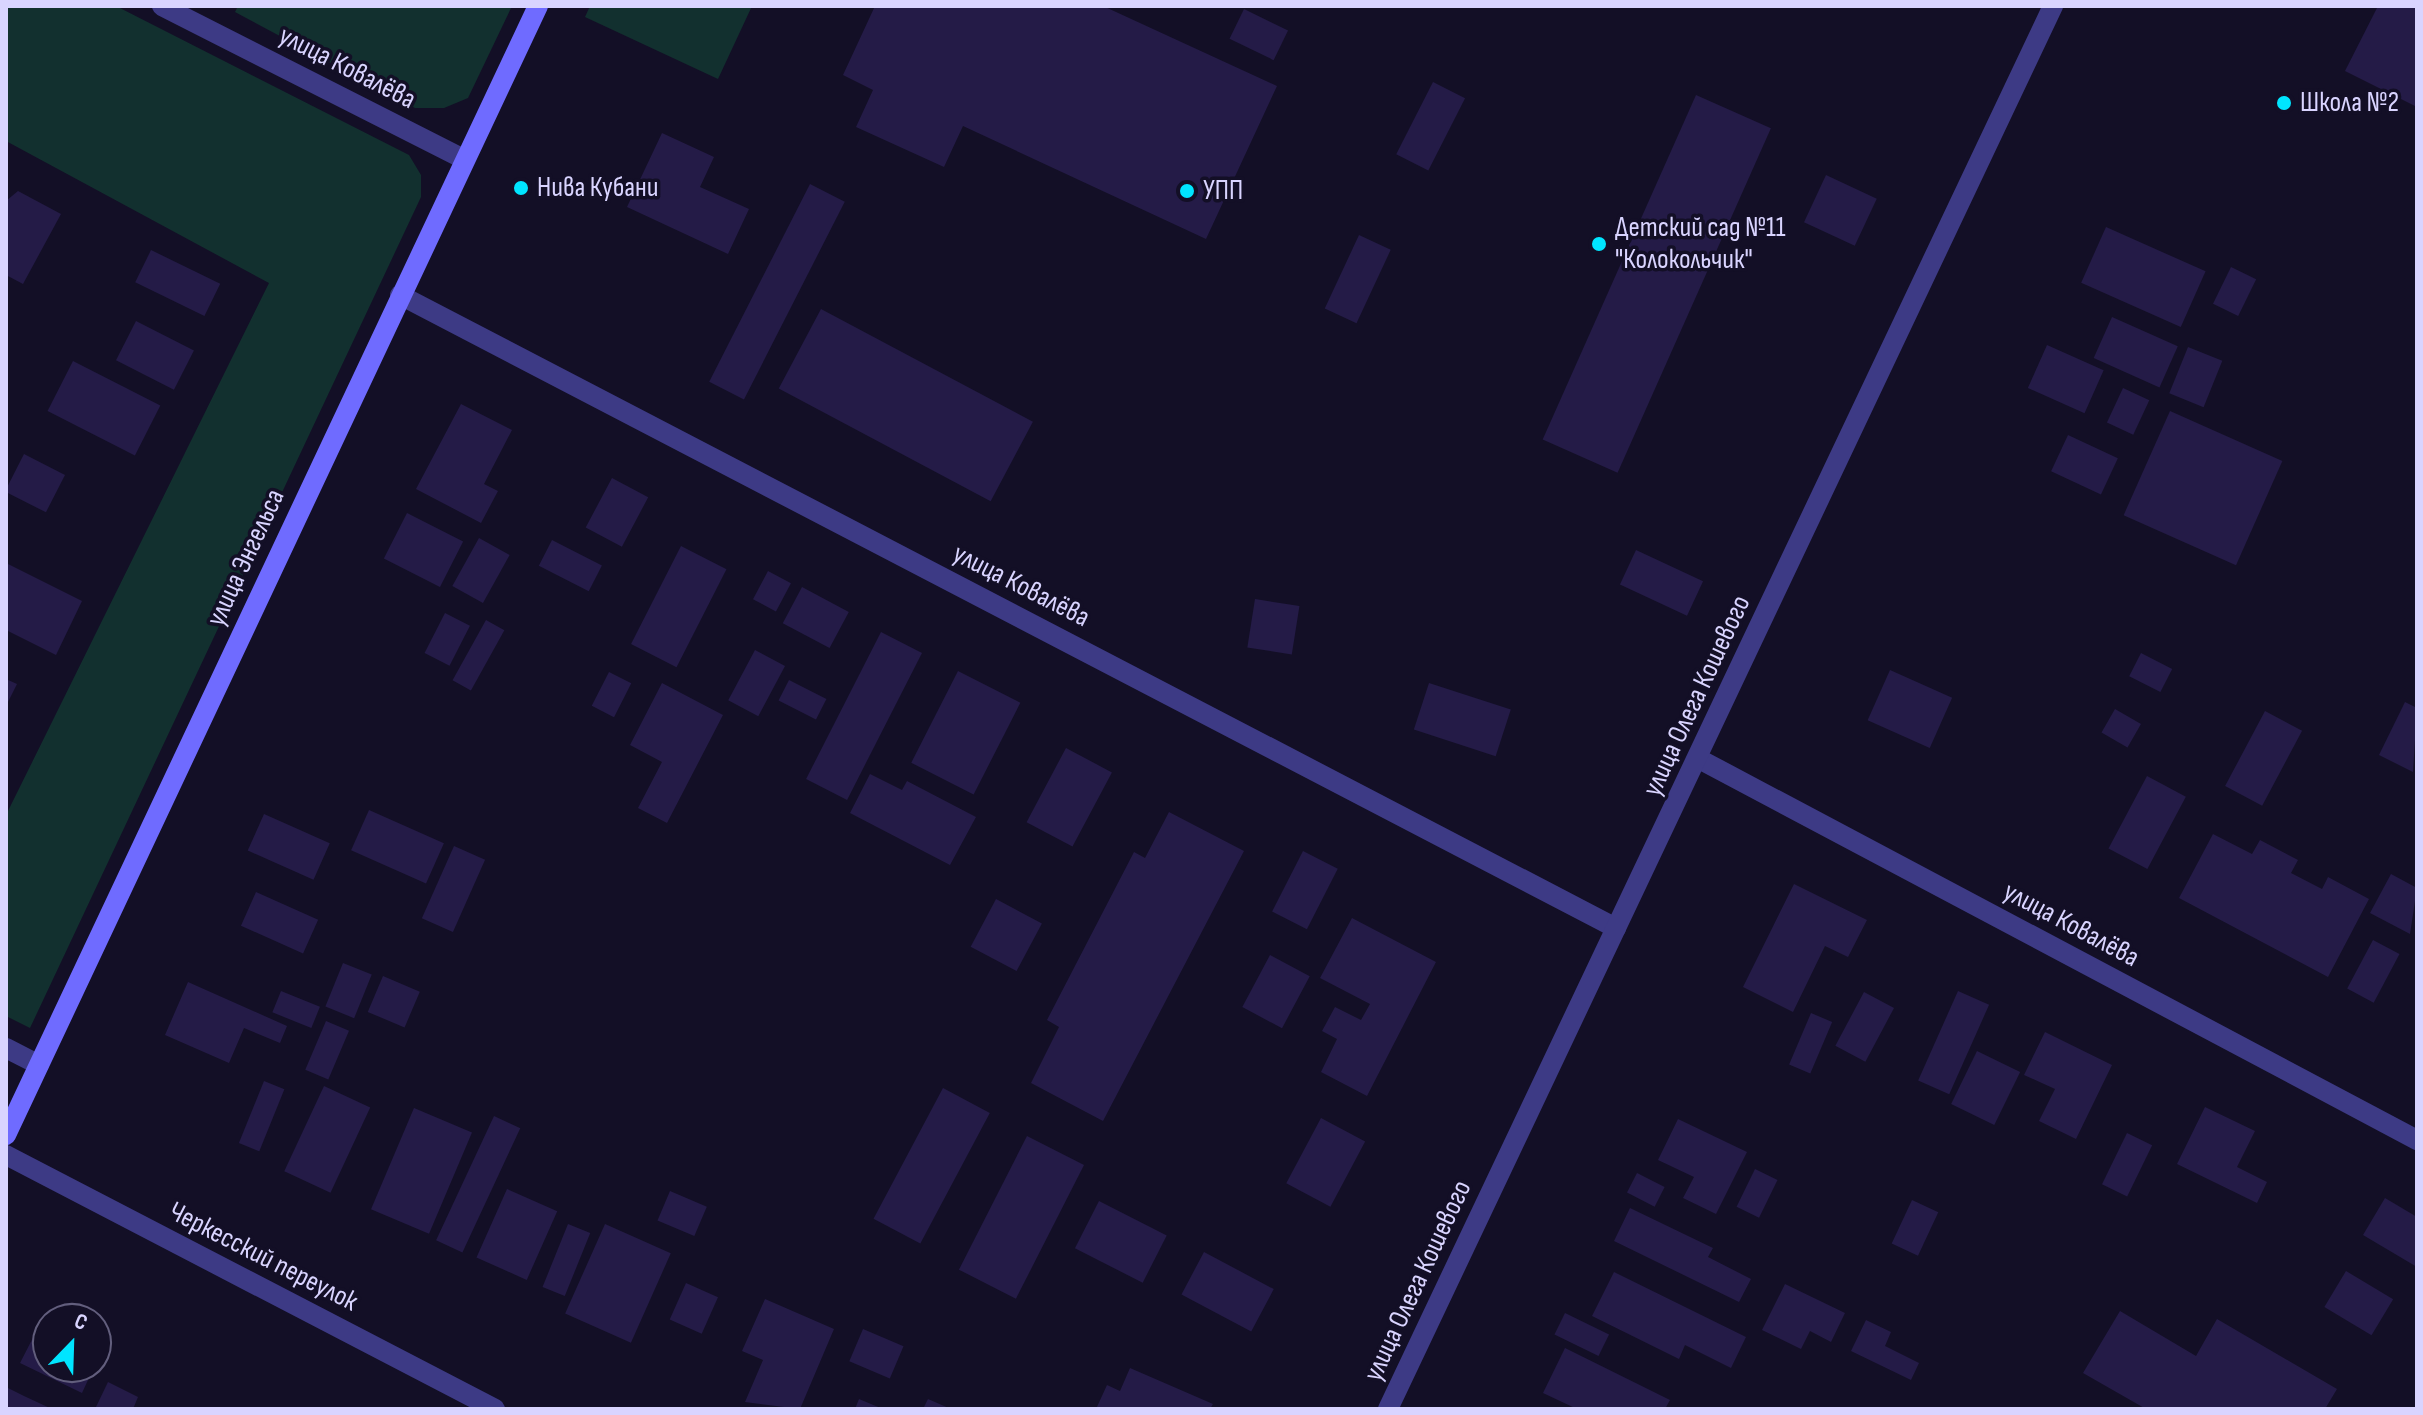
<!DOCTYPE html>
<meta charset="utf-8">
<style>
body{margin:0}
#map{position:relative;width:2423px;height:1415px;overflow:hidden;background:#130f26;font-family:"Sofia Sans Condensed",sans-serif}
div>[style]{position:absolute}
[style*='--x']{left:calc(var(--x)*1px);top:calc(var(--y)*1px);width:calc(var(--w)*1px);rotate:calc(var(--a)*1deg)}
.green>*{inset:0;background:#12302f}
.building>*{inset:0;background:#241b47;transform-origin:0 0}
.lane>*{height:20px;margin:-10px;padding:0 10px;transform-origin:10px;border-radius:10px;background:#3d3a85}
.street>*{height:20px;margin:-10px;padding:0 10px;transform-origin:10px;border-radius:10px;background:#3d3a85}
.secondary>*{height:20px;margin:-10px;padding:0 10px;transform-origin:10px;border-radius:10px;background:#6f6bff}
.dots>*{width:22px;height:22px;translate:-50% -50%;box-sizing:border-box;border:4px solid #130f26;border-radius:50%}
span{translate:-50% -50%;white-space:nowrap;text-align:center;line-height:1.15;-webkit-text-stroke:7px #130f26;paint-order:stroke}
.street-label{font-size:28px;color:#d9d4ff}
.poi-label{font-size:28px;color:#d9d4ff}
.left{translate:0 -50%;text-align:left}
.frame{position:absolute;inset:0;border:8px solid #d9d4ff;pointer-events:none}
.north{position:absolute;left:32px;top:1303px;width:80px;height:80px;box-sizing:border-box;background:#130f26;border:2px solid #625e7d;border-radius:50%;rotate:23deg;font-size:22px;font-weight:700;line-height:32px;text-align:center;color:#d9d4ff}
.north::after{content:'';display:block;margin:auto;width:28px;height:36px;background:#00e5ff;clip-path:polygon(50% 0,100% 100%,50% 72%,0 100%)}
</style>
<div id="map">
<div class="green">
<i style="clip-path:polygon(6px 6px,116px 6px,409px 155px,421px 175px,421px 197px,30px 1028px,6px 1016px,6px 815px,269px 283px,6px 141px)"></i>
<i style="clip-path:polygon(238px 6px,512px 6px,468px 98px,444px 108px,415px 108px,235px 12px)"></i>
<i style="clip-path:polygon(590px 6px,752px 6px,718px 79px,585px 17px)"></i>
</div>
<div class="building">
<i style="clip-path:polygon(875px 6px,1103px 6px,1277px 86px,1206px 239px,963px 126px,944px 167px,856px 127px,873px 90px,843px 75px)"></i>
<i style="clip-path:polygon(2378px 6px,2417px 6px,2417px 107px,2345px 71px)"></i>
<i style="left:1244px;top:9px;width:49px;height:33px;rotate:26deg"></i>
<i style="left:1433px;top:82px;width:36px;height:81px;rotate:27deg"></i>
<i style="left:1696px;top:95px;width:82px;height:377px;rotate:24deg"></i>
<i style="clip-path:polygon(662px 133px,714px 157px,700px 187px,749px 209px,728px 254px,627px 207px)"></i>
<i style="left:1826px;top:175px;width:56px;height:52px;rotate:25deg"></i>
<i style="left:810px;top:184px;width:39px;height:222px;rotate:27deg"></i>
<i style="clip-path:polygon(18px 191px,61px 214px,23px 284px,6px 275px,6px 201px)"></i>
<i style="left:2106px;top:227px;width:109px;height:61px;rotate:24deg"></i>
<i style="left:1359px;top:235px;width:35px;height:81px;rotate:25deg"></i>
<i style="left:151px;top:250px;width:77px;height:36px;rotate:26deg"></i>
<i style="left:2231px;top:267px;width:28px;height:41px;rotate:26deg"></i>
<i style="left:821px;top:309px;width:240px;height:90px;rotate:28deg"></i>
<i style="left:2112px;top:317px;width:72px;height:45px;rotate:24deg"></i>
<i style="left:136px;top:321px;width:65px;height:44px;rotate:27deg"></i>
<i style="left:2047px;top:345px;width:62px;height:47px;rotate:24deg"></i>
<i style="left:2188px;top:347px;width:37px;height:50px;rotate:22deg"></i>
<i style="left:73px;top:361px;width:98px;height:56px;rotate:27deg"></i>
<i style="left:2123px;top:388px;width:29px;height:38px;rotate:25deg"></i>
<i style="clip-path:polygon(461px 404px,512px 430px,484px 484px,498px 491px,481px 523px,416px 489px)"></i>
<i style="left:2170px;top:411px;width:123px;height:114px;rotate:24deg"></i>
<i style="left:2068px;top:435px;width:55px;height:40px;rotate:25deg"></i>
<i style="left:24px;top:454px;width:46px;height:42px;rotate:27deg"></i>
<i style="left:612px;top:478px;width:41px;height:56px;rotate:28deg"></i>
<i style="left:407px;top:513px;width:63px;height:51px;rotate:27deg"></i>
<i style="left:479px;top:538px;width:35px;height:55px;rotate:29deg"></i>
<i style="left:552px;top:540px;width:56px;height:29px;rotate:27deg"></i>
<i style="left:681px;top:546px;width:51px;height:110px;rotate:27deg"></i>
<i style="left:1636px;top:550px;width:74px;height:38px;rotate:25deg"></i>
<i style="clip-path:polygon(6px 563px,82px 601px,56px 655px,6px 630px)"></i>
<i style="left:768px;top:571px;width:26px;height:32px;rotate:28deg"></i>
<i style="left:802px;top:587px;width:53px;height:41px;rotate:28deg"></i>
<i style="left:1255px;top:599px;width:45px;height:49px;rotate:9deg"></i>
<i style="left:445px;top:613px;width:28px;height:45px;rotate:27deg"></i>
<i style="left:486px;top:620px;width:21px;height:69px;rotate:29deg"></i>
<i style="left:881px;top:632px;width:46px;height:165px;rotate:27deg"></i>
<i style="left:755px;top:650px;width:34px;height:57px;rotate:28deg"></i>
<i style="left:2141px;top:653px;width:35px;height:26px;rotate:27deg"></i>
<i style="left:1890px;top:670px;width:68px;height:55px;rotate:24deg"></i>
<i style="left:958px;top:671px;width:70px;height:103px;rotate:27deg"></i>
<i style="left:609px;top:672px;width:25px;height:38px;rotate:27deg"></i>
<i style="clip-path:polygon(6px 679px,17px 684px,6px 706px)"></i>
<i style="left:789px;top:680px;width:42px;height:23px;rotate:27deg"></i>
<i style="clip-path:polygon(662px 683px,723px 715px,667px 823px,638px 808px,662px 762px,630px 745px)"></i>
<i style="left:1429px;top:683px;width:86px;height:49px;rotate:18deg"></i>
<i style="clip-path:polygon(2405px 702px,2417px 708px,2413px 772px,2379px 755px)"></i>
<i style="left:2115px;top:709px;width:30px;height:27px;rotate:30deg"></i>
<i style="left:2265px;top:711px;width:42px;height:85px;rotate:28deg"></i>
<i style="left:1066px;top:748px;width:52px;height:84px;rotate:28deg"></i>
<i style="clip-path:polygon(870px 774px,902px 790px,907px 781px,976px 817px,950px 865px,850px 813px)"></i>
<i style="left:2147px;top:776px;width:44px;height:82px;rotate:28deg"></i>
<i style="left:369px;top:810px;width:82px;height:44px;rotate:24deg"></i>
<i style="clip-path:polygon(1169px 812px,1244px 851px,1103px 1121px,1031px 1083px,1059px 1027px,1047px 1020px,1134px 852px,1145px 858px)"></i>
<i style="left:264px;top:814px;width:72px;height:40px;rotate:24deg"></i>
<i style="clip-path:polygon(2213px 834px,2252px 854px,2260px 840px,2298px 860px,2291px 873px,2322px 889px,2328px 877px,2369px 899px,2328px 977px,2179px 898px)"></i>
<i style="left:454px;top:846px;width:34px;height:79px;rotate:24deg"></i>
<i style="left:1303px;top:851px;width:39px;height:68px;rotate:27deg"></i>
<i style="clip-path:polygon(2391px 874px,2417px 888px,2410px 934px,2370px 913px)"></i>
<i style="clip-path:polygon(1794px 884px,1867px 920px,1848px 957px,1825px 946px,1793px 1012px,1743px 987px)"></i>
<i style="left:256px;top:892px;width:68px;height:37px;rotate:24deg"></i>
<i style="left:996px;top:899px;width:52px;height:54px;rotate:28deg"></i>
<i style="clip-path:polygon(1352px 918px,1436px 962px,1367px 1096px,1321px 1072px,1337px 1039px,1322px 1031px,1335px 1007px,1361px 1020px,1370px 1004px,1320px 978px)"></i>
<i style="left:2373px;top:940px;width:30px;height:55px;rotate:28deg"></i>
<i style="left:1270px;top:955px;width:45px;height:59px;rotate:28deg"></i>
<i style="left:343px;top:963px;width:31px;height:47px;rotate:22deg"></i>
<i style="left:383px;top:976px;width:40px;height:39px;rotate:23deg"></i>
<i style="clip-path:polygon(188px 982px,287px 1026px,280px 1043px,244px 1028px,229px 1063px,165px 1035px)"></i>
<i style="left:281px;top:991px;width:42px;height:23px;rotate:22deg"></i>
<i style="left:1958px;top:991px;width:34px;height:98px;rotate:24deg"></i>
<i style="left:1864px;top:992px;width:34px;height:61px;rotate:28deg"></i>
<i style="left:1811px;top:1013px;width:23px;height:56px;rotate:23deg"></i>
<i style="left:326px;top:1021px;width:25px;height:53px;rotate:23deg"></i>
<i style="clip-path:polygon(2045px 1032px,2112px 1065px,2076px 1139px,2039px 1121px,2055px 1089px,2024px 1075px)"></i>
<i style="left:1977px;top:1051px;width:48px;height:59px;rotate:26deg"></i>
<i style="left:264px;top:1081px;width:22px;height:67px;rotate:22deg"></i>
<i style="left:324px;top:1086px;width:51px;height:94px;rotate:25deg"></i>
<i style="left:943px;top:1088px;width:53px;height:148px;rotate:28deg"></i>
<i style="clip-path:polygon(2205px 1107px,2255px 1131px,2237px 1167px,2267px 1182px,2257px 1203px,2177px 1164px)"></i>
<i style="left:414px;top:1108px;width:63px;height:110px;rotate:23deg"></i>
<i style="left:494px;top:1116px;width:29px;height:137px;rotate:25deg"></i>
<i style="left:1321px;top:1118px;width:50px;height:74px;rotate:28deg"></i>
<i style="clip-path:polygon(1678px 1119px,1747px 1152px,1716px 1214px,1683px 1198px,1694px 1177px,1658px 1160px)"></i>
<i style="left:2127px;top:1133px;width:28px;height:57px;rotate:26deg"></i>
<i style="left:1027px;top:1136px;width:64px;height:150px;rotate:27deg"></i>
<i style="left:1755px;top:1169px;width:25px;height:42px;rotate:26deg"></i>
<i style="left:1637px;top:1173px;width:31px;height:22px;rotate:27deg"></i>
<i style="left:507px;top:1189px;width:55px;height:75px;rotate:24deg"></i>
<i style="left:670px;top:1191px;width:40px;height:32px;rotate:23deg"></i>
<i style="clip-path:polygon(2385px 1198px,2417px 1217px,2417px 1267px,2363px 1235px)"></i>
<i style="left:1912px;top:1200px;width:29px;height:48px;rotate:25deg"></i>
<i style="left:1099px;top:1201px;width:76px;height:53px;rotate:27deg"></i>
<i style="clip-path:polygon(1630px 1208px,1713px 1248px,1708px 1257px,1751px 1279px,1739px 1302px,1614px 1241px)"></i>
<i style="left:568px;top:1224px;width:24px;height:68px;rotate:22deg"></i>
<i style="left:605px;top:1224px;width:72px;height:98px;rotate:24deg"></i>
<i style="left:1204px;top:1252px;width:79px;height:48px;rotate:28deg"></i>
<i style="left:2346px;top:1271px;width:55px;height:42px;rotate:31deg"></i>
<i style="clip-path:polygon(1614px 1272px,1746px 1337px,1731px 1368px,1685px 1345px,1679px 1359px,1592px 1316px)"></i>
<i style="left:686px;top:1283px;width:35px;height:40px;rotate:24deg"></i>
<i style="clip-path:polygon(1785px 1284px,1845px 1313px,1831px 1342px,1810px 1331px,1801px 1349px,1762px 1330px)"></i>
<i style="clip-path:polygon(765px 1299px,834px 1329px,800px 1409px,745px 1402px,763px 1360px,742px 1351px)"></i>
<i style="clip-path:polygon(2120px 1311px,2196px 1356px,2217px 1319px,2337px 1389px,2325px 1409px,2146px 1409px,2083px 1373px)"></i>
<i style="left:1565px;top:1313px;width:49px;height:24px;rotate:26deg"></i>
<i style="clip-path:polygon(1866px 1320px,1891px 1332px,1885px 1346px,1919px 1363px,1911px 1380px,1851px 1351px)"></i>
<i style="clip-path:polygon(39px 1326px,48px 1330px,48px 1367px,94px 1367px,82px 1393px,20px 1363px)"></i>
<i style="left:863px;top:1329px;width:44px;height:35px;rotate:23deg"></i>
<i style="clip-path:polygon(1565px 1348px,1670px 1400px,1665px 1409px,1577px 1409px,1543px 1393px)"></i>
<i style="clip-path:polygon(1130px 1368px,1213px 1404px,1210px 1409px,1096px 1409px,1107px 1385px,1120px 1391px)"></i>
<i style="clip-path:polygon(108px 1382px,138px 1397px,133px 1409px,95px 1409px)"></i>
<i style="clip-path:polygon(6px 1387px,24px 1396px,52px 1409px,6px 1409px)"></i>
<i style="clip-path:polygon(859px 1399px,883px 1409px,855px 1409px)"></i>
<i style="clip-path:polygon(928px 1399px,951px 1409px,923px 1409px)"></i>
</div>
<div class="lane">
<i style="--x:6;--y:1155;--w:551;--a:27.45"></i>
</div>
<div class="street">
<i style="--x:162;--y:6;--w:339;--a:26.9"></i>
<i style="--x:400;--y:295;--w:1371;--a:27.5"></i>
<i style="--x:1699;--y:759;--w:813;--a:27.95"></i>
<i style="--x:6;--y:1048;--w:37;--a:27"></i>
<i style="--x:1388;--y:1409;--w:1553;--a:-64.64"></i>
</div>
<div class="secondary">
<i style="--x:6;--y:1135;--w:1248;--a:-64.77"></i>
</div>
<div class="dots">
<i style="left:2284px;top:103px;background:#00e5ff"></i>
<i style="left:521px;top:188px;background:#00e5ff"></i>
<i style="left:1187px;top:191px;background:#00e5ff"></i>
<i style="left:1599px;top:244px;background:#00e5ff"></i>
</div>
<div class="street-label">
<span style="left:347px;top:68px;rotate:27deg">улица Ковалёва</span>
<span style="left:246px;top:558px;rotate:-65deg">улица Энгельса</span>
<span style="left:1021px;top:586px;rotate:27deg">улица Ковалёва</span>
<span style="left:1697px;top:696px;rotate:-65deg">улица Олега Кошевого</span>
<span style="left:2071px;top:925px;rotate:28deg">улица Ковалёва</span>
<span style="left:263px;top:1257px;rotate:27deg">Черкесский переулок</span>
<span style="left:1418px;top:1281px;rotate:-65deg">улица Олега Кошевого</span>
</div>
<div class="poi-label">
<span class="left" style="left:2300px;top:103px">Школа №2</span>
<span class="left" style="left:537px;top:188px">Нива Кубани</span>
<span class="left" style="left:1203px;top:191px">УПП</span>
<span class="left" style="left:1615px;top:244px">Детский сад №11<br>"Колокольчик"</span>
</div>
<div class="frame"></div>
<div class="north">С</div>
</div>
